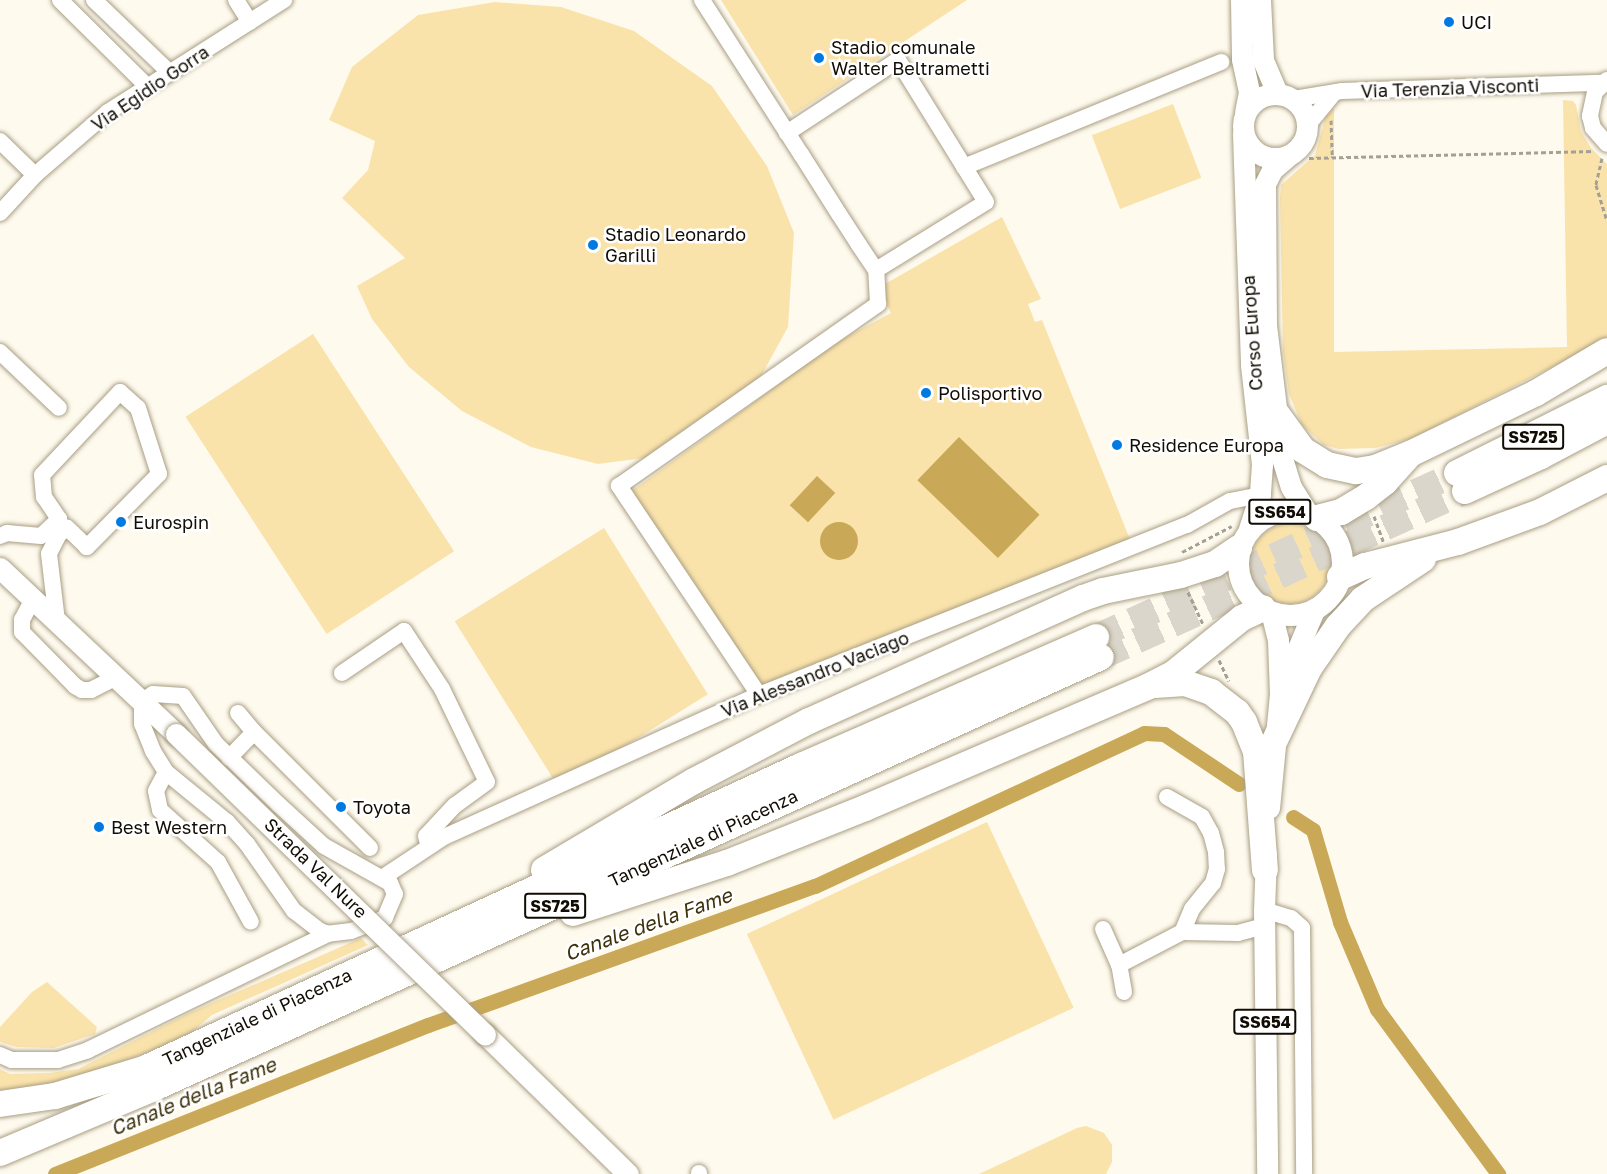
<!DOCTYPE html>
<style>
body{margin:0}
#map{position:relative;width:1607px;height:1174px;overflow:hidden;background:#fefaee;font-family:"Golos Text",sans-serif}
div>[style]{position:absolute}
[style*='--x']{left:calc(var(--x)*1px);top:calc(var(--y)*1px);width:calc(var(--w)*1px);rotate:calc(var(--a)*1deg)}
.green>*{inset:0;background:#fae3ab;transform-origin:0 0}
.round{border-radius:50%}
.water>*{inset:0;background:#c9a957;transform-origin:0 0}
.canal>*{height:15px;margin:-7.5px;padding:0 7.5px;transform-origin:7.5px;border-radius:7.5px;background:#c9a957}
.highway-tunnel>*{height:26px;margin-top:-13px;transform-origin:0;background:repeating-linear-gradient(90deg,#dad6cb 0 26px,transparent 0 39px)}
.path>*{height:3px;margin-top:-1.5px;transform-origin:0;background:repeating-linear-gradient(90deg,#a4a095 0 4.5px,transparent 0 7.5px)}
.roads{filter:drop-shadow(0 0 2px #a99e83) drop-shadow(0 0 2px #a99e83)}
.minor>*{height:16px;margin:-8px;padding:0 8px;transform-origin:8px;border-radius:8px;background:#fff}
.major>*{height:21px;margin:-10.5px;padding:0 10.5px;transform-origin:10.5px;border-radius:10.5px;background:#fff}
.major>.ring{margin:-10.5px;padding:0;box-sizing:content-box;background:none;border:21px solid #fff;border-radius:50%}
.highway>*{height:26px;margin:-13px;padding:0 13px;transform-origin:13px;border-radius:13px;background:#fff}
.bridges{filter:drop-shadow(0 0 2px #a99e83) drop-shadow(0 0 2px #a99e83)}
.major-bridge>*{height:21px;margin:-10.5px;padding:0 10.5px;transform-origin:10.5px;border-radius:10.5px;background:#fff}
.dots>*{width:16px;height:16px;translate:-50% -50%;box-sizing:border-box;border:3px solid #fff;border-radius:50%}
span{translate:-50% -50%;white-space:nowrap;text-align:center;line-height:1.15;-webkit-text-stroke:5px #fff;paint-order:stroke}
.shield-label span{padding:2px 4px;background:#fff;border:2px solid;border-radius:4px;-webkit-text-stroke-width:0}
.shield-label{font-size:16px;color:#110d04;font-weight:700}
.poi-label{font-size:18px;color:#110d04}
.left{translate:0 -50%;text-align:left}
.street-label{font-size:18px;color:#110d04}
.water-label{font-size:20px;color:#3d300b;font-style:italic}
</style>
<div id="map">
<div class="green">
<i style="clip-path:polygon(721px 0,967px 0,793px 115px)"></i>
<i style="clip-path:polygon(495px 2px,561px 7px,634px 31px,712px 86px,767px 166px,794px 233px,788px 327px,749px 398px,674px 454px,598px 464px,531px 447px,462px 411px,409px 367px,372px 319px,357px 286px,405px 258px,342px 198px,368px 170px,375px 141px,329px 120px,352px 67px,418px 15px)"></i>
<i style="clip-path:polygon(1563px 100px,1573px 101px,1576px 105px,1581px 131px,1591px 148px,1607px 164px,1607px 339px,1413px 438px,1376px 448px,1339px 449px,1324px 445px,1302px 425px,1289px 394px,1283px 351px,1280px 198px,1281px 185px,1315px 155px,1326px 116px,1334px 108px,1334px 352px,1567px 347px)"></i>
<i style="left:1173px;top:104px;width:79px;height:87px;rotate:69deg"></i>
<i style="clip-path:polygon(1002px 217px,1041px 299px,1028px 304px,1035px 322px,1042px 320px,1131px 542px,763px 691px,628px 494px,835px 343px,891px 313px,878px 288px)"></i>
<i style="left:313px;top:334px;width:259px;height:152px;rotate:57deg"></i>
<i class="round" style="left:1250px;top:524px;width:80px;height:80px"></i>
<i style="left:604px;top:528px;width:196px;height:176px;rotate:58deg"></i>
<i style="left:987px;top:822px;width:205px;height:265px;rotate:65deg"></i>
<i style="clip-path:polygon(361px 938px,368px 945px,212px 1015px,192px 1032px,164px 1046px,69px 1082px,0 1094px,0 1069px,10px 1074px,50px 1073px,78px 1069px,189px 1013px)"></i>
<i style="clip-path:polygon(47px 982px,97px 1027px,95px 1034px,54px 1048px,16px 1047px,0 1042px,0 1027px,32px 992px)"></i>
<i style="clip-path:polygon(1086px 1126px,1104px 1133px,1112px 1145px,1112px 1162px,1106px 1174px,979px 1174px,1077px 1128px)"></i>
</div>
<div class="water">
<i style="left:959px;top:437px;width:112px;height:60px;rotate:44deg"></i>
<i style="left:817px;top:476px;width:25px;height:40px;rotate:43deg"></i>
<i class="round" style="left:820px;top:522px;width:38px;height:38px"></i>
</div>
<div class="canal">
<i style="--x:1293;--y:817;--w:24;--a:33"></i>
<i style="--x:1313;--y:830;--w:96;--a:73.6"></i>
<i style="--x:1340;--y:922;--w:95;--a:67"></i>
<i style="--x:1377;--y:1009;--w:205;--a:53.7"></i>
<i style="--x:55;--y:1174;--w:402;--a:-21.8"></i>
<i style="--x:428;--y:1025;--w:411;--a:-19.8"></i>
<i style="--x:815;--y:886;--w:363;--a:-24.9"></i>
<i style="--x:1144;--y:733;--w:20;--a:3"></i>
<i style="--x:1164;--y:734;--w:90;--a:33.7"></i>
</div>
<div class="highway-tunnel">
<i style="--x:1096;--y:637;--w:397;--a:-24.4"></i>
<i style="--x:1101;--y:657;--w:400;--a:-24.5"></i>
</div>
<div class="path">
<i style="--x:1331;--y:120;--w:37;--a:88"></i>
<i style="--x:1309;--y:158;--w:285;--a:-1.4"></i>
<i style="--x:1602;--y:158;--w:28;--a:103"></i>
<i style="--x:1596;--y:185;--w:38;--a:73"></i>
<i style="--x:1374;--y:516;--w:27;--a:70"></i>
<i style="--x:1182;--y:552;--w:56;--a:-27.5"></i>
<i style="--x:1188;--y:592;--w:35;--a:65"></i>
<i style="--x:1219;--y:660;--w:23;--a:65"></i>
</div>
<div class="roads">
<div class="minor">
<i style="--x:60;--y:0;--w:122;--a:44.7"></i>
<i style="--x:94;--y:0;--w:104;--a:43.8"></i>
<i style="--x:236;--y:0;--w:26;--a:58"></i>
<i style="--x:702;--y:0;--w:183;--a:57.3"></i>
<i style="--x:801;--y:154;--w:71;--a:57.7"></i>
<i style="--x:839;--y:214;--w:37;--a:57"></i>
<i style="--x:859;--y:245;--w:30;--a:56"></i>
<i style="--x:876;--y:270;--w:129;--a:-31.7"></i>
<i style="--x:986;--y:202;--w:167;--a:-121.8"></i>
<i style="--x:898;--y:60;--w:133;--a:146.7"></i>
<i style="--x:1607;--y:80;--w:17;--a:135"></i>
<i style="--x:1595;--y:92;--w:25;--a:102"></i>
<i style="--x:1590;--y:116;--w:12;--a:76"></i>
<i style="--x:1593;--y:128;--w:21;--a:49"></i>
<i style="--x:1294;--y:99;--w:49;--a:-9.5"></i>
<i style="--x:1342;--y:91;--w:260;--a:-1.8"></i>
<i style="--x:1307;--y:126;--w:43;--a:-50.7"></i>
<i style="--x:0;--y:141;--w:49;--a:44.2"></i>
<i style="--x:964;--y:167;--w:278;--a:-22.2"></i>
<i style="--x:0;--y:213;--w:52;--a:-47.4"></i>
<i style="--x:35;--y:175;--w:96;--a:-40.8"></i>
<i style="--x:108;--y:112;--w:209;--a:-32.5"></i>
<i style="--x:0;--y:352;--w:81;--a:43.5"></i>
<i style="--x:0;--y:536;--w:8;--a:-23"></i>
<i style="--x:7;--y:533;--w:34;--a:5"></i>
<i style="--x:41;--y:536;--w:25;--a:-43"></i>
<i style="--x:59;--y:519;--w:27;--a:-124"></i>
<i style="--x:44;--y:497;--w:22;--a:-95"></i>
<i style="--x:42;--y:475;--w:114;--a:-46.8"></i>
<i style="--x:120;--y:392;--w:24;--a:42"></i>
<i style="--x:138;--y:408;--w:69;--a:72.3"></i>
<i style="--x:159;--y:474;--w:103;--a:134.6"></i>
<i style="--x:87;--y:547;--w:28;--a:-136"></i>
<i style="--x:67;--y:528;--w:10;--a:143"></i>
<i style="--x:59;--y:534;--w:22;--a:117"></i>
<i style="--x:49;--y:554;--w:67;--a:83.2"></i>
<i style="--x:33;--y:599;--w:24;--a:118"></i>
<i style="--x:22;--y:620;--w:12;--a:90"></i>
<i style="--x:22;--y:632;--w:76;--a:45.5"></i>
<i style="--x:75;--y:686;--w:8;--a:30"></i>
<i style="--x:82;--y:690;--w:9;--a:0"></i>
<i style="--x:91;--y:690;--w:28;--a:-27"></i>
<i style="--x:342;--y:673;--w:75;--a:-34.1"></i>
<i style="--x:404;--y:631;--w:69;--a:56.8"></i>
<i style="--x:442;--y:689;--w:103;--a:64.2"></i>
<i style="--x:487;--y:782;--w:39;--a:144"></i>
<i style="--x:455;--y:805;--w:42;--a:133.1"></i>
<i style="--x:426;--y:836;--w:11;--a:75"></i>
<i style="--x:759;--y:695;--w:252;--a:-123.8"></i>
<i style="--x:619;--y:486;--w:317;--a:-35.1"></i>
<i style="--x:878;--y:304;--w:34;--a:-93"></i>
<i style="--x:238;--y:713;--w:25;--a:50"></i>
<i style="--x:229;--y:758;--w:36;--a:-46"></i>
<i style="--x:254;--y:732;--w:164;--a:45"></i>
<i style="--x:166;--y:772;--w:25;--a:-122"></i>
<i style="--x:153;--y:751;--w:29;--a:-112"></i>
<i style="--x:142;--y:724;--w:23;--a:-90"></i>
<i style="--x:142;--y:701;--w:13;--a:-32"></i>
<i style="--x:153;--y:694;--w:30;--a:4"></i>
<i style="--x:183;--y:696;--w:58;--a:55.5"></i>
<i style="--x:216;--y:744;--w:86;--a:44.1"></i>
<i style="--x:278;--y:804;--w:62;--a:42.4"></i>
<i style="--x:324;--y:846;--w:76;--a:29.3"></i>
<i style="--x:390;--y:883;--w:12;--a:66"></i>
<i style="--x:395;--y:894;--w:26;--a:113"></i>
<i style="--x:385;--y:918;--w:36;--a:159"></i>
<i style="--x:351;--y:931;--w:23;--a:173"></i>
<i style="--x:328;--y:934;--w:9;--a:-159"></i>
<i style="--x:320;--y:931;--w:33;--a:-142"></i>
<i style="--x:294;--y:911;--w:82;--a:-125"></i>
<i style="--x:247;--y:844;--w:30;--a:-132"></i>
<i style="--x:227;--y:822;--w:79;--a:-140.7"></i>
<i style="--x:166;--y:772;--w:21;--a:118"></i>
<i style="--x:156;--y:791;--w:19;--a:78"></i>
<i style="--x:160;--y:810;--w:78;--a:41.9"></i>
<i style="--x:218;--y:862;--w:68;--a:61.2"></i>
<i style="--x:1167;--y:797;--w:40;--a:29.7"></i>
<i style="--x:1202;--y:817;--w:18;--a:61"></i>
<i style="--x:1211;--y:833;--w:20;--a:75"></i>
<i style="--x:1216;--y:852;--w:17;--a:87"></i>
<i style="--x:1217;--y:869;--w:15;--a:106"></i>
<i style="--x:1213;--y:883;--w:33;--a:129"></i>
<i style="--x:1192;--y:909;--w:25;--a:113"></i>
<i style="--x:382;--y:878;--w:74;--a:-33.5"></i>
<i style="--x:444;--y:837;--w:346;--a:-24.3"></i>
<i style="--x:759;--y:695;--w:461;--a:-21.7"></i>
<i style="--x:1187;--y:525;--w:49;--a:-29.2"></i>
<i style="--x:1230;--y:501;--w:31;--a:-11"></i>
<i style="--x:1264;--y:910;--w:28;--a:17"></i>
<i style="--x:1291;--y:918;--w:15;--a:42"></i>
<i style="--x:1302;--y:928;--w:246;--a:89.5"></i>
<i style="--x:1103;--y:929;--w:39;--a:66"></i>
<i style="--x:1124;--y:992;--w:27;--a:-100"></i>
<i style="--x:1119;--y:965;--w:71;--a:-27.6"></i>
<i style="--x:1182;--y:932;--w:56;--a:1"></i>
<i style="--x:1238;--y:933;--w:27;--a:-15"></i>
<i style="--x:0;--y:1055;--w:13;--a:23"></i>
<i style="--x:12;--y:1060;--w:46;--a:0"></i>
<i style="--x:58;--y:1060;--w:32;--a:-18"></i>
<i style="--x:88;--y:1050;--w:267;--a:-25.8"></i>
<i style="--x:699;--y:1174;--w:1;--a:-90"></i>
</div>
<div class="major">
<i style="--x:1241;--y:0;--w:59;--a:89"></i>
<i style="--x:1242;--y:59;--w:34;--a:78"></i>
<i style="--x:1249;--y:92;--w:20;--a:101"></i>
<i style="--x:1260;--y:0;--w:60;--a:87.1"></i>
<i style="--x:1263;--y:60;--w:36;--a:67"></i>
<i class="ring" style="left:1243px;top:94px;width:43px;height:43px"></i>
<i style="--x:1243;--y:134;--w:231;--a:88"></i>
<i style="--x:1251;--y:365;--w:100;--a:83.7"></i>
<i style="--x:1262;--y:464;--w:31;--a:94"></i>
<i style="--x:1260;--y:495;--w:36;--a:108"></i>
<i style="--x:1289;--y:155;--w:23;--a:139"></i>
<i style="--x:1272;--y:170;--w:16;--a:117"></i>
<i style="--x:1265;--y:184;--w:141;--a:89.6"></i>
<i style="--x:1266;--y:325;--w:134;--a:83.1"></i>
<i style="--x:1282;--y:458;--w:30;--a:73"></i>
<i style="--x:1291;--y:487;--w:32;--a:58"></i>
<i class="ring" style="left:1238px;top:511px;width:83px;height:83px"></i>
<i style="--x:0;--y:568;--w:242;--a:43.3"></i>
<i style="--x:1285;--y:679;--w:75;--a:-67.2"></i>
<i style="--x:1269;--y:808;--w:115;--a:-84.5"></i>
<i style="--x:1280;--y:694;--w:54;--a:-92.1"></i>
<i style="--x:1278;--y:640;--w:29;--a:-104"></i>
<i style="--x:1266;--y:854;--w:56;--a:92"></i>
<i style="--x:1264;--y:910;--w:264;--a:89.3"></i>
<i style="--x:485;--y:1034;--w:200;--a:44.4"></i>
</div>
<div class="highway">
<i style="--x:1276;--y:413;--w:46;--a:53.9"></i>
<i style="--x:1303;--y:450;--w:28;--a:32"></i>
<i style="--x:1327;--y:465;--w:30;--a:12"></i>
<i style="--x:1356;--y:471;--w:19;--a:-9"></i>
<i style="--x:1375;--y:468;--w:35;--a:-22"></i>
<i style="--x:1457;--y:473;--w:168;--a:-26.6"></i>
<i style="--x:1465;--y:491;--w:84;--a:-24.7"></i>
<i style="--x:1541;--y:456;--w:75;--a:-27.9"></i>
<i style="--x:1317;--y:518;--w:25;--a:-14"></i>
<i style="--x:1341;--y:512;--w:29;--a:-31"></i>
<i style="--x:1366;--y:497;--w:24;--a:-38"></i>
<i style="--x:1385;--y:482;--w:38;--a:-48"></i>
<i style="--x:1410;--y:454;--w:140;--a:-25.8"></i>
<i style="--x:1536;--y:393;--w:82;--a:-30.6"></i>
<i style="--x:1340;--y:577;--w:27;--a:-24"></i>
<i style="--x:1365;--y:566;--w:96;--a:-14.5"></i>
<i style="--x:1458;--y:542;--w:87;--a:-20.1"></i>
<i style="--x:1540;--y:512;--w:75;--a:-26.9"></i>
<i style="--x:1155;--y:685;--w:30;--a:-4"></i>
<i style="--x:1185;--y:683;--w:28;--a:19"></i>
<i style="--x:1211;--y:692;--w:33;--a:38"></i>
<i style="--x:1237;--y:712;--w:12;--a:55"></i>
<i style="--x:1244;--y:722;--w:31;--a:68"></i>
<i style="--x:1256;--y:751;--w:119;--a:85.7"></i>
<i style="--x:1275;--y:740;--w:80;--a:-64.7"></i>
<i style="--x:1309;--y:668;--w:51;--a:-55.4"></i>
<i style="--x:1338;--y:626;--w:37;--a:-47"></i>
<i style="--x:1363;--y:599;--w:72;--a:-33.7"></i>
<i style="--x:544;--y:870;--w:174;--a:-30.7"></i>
<i style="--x:694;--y:781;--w:130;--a:-27.6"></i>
<i style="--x:809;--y:721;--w:300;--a:-24.2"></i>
<i style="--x:1083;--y:598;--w:21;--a:-19"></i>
<i style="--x:1103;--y:591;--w:80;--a:-11.6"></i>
<i style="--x:1181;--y:575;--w:36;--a:-18"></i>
<i style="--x:1215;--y:564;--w:29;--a:-34"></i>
<i style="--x:573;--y:913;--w:162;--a:-18"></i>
<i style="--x:727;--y:863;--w:149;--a:-21.7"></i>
<i style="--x:865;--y:808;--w:309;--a:-23.2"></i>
<i style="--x:1149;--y:686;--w:28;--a:-27"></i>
<i style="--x:1174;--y:673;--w:87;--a:-39"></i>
<i style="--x:1242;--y:618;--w:23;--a:-25"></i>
<i style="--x:0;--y:1104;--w:56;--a:-8.3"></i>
<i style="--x:55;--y:1096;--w:93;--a:-16.9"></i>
<i style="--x:144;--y:1069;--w:724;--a:-24.76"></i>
<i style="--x:801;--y:766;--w:322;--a:-23.6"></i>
<i style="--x:0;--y:1153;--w:167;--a:-22.9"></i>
<i style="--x:154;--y:1088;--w:1040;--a:-24.47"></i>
</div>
</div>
<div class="bridges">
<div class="major-bridge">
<i style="--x:176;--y:734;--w:431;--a:44.2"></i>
</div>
</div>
<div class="dots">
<i style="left:1449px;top:22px;background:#007ae1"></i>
<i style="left:819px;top:58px;background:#007ae1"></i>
<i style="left:593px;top:245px;background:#007ae1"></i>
<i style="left:926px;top:393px;background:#007ae1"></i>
<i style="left:1117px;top:445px;background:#007ae1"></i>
<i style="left:121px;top:522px;background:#007ae1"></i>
<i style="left:341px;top:807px;background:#007ae1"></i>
<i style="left:99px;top:827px;background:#007ae1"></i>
</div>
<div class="shield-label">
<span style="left:1533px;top:437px">SS725</span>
<span style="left:1280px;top:512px">SS654</span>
<span style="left:555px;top:906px">SS725</span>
<span style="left:1265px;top:1022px">SS654</span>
</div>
<div class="poi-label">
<span class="left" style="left:1461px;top:22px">UCI</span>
<span class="left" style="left:831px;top:58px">Stadio comunale<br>Walter Beltrametti</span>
<span class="left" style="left:605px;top:245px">Stadio Leonardo<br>Garilli</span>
<span class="left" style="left:938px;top:393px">Polisportivo</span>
<span class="left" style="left:1129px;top:445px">Residence Europa</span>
<span class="left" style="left:133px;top:522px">Eurospin</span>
<span class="left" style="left:353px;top:807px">Toyota</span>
<span class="left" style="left:111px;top:827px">Best Western</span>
</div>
<div class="street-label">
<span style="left:150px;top:88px;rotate:-34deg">Via Egidio Gorra</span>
<span style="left:1450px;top:88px;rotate:-2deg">Via Terenzia Visconti</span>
<span style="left:1252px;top:333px;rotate:-94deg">Corso Europa</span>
<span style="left:815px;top:674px;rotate:-22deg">Via Alessandro Vaciago</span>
<span style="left:703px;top:838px;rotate:-25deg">Tangenziale di Piacenza</span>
<span style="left:316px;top:868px;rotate:44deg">Strada Val Nure</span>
<span style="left:257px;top:1017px;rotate:-25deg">Tangenziale di Piacenza</span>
</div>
<div class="water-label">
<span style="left:648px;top:924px;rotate:-20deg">Canale della Fame</span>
<span style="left:193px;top:1096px;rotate:-22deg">Canale della Fame</span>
</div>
</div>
